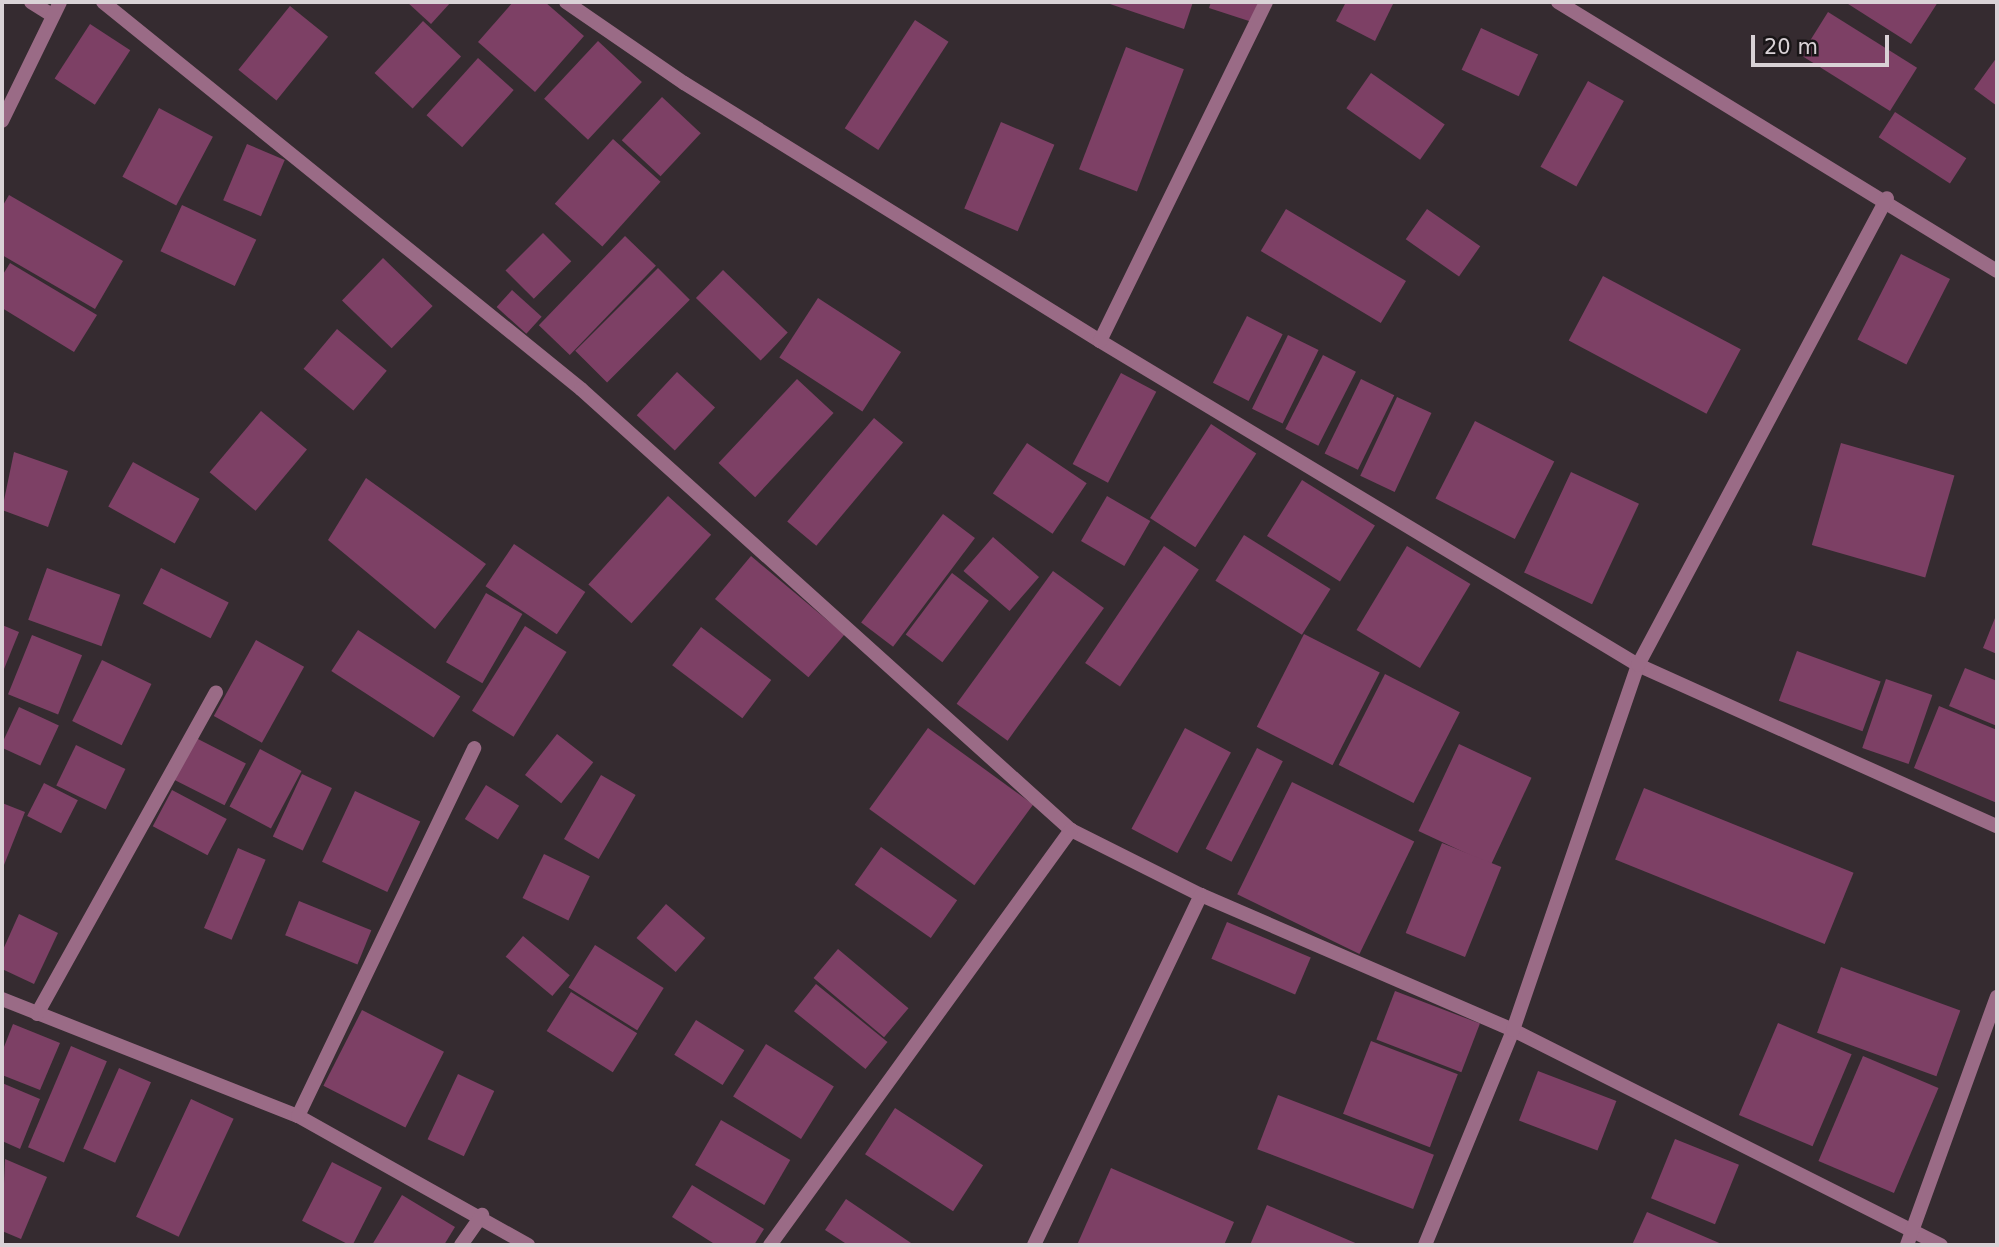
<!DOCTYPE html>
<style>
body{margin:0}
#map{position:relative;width:1999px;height:1247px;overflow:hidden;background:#352b30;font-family:"DejaVu Sans",sans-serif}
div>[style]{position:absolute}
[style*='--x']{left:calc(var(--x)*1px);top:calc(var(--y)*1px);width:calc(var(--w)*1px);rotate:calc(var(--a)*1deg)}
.building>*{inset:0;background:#7d4065;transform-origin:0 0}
.street>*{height:14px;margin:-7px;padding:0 7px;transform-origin:7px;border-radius:7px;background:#9a6b86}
span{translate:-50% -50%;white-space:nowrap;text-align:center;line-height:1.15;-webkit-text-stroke:6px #191517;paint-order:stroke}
.frame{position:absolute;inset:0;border:4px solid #d9d2d6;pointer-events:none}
.scale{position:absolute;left:1751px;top:35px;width:138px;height:32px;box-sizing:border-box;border:4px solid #d9d2d6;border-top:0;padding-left:9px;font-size:21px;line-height:24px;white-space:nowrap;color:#d9d2d6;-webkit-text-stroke:5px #191517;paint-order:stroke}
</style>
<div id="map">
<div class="building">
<i style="clip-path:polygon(407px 2px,451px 2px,431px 24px)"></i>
<i style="clip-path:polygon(513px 2px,545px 2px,584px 36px,535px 92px,478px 42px)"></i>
<i style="clip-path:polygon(1104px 2px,1193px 2px,1184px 29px)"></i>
<i style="clip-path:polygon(1211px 2px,1258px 2px,1252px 22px,1209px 8px)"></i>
<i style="clip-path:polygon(1346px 2px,1394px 2px,1375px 41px,1336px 21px)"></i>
<i style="clip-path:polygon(1845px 2px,1938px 2px,1911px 44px)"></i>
<i style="left:290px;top:6px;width:49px;height:82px;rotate:39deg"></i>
<i style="left:1828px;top:12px;width:105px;height:51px;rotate:32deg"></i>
<i style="left:915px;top:20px;width:40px;height:129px;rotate:33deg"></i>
<i style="left:423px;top:21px;width:52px;height:71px;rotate:43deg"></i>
<i style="left:90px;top:24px;width:48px;height:65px;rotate:33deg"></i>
<i style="left:1481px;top:28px;width:63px;height:46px;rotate:25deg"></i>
<i style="left:598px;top:41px;width:60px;height:79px;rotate:43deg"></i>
<i style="left:1126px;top:47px;width:62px;height:131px;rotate:21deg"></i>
<i style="clip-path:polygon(1997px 57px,1997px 106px,1974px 89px)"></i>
<i style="left:478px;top:58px;width:48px;height:77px;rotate:42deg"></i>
<i style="left:1371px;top:73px;width:90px;height:43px;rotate:35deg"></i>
<i style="left:1588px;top:81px;width:41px;height:98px;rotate:29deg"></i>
<i style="left:662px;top:97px;width:53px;height:59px;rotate:43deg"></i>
<i style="left:159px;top:108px;width:61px;height:78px;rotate:28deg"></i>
<i style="left:1895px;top:112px;width:85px;height:30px;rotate:33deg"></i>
<i style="left:1001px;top:122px;width:58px;height:94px;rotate:23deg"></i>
<i style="left:613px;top:139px;width:64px;height:87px;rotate:42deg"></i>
<i style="left:247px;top:144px;width:41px;height:61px;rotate:23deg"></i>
<i style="clip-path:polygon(9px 195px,123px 261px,95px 309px,2px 255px,2px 207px)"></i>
<i style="left:182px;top:205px;width:82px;height:51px;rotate:25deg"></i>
<i style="left:1286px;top:209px;width:140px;height:49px;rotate:31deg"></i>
<i style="left:1427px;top:209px;width:65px;height:37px;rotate:35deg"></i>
<i style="left:543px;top:233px;width:40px;height:53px;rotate:45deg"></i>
<i style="left:625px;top:236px;width:43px;height:124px;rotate:44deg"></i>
<i style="left:1901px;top:254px;width:55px;height:96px;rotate:27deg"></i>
<i style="left:383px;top:258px;width:69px;height:59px;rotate:44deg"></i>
<i style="clip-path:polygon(10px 263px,97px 315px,74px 352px,2px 308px,2px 276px)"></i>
<i style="left:658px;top:268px;width:45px;height:117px;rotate:45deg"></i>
<i style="left:723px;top:270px;width:90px;height:39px;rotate:44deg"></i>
<i style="left:1603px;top:276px;width:156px;height:73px;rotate:28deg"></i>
<i style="left:512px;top:290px;width:40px;height:23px;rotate:42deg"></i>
<i style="left:818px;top:298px;width:99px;height:71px;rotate:33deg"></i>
<i style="left:1247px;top:316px;width:40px;height:75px;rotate:27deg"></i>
<i style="left:337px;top:329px;width:65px;height:52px;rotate:40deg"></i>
<i style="left:1288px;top:335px;width:34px;height:82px;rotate:26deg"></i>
<i style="left:1323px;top:355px;width:37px;height:83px;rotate:27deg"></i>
<i style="left:677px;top:372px;width:52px;height:59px;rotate:43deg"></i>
<i style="left:1121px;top:373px;width:40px;height:103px;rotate:28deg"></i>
<i style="left:797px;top:379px;width:50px;height:115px;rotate:43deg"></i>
<i style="left:1361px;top:379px;width:37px;height:83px;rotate:26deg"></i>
<i style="left:1397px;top:397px;width:38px;height:87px;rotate:25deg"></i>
<i style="left:261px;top:411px;width:60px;height:80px;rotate:40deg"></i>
<i style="left:874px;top:418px;width:38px;height:135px;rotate:40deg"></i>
<i style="left:1475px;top:421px;width:89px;height:87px;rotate:27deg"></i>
<i style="left:1211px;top:424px;width:54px;height:112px;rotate:33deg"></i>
<i style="left:1027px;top:443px;width:72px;height:61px;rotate:34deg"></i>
<i style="left:1841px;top:443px;width:118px;height:106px;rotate:16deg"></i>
<i style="clip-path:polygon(14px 452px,68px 471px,48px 527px,2px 510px)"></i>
<i style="left:133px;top:462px;width:76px;height:51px;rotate:29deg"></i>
<i style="left:1571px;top:472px;width:75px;height:111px;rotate:25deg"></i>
<i style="clip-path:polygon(366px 478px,486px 564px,435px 629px,328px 540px)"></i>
<i style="left:1302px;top:480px;width:86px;height:66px;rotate:32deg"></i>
<i style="left:668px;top:496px;width:58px;height:119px;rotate:42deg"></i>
<i style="left:1107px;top:496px;width:50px;height:52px;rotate:30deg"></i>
<i style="left:943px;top:514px;width:40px;height:136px;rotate:37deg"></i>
<i style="left:1244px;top:535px;width:102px;height:54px;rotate:32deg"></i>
<i style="left:993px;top:537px;width:61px;height:45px;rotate:41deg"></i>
<i style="left:514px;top:544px;width:86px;height:51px;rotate:34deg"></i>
<i style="left:1164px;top:546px;width:42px;height:141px;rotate:34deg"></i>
<i style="left:1407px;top:546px;width:74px;height:98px;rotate:31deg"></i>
<i style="left:751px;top:556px;width:122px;height:56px;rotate:40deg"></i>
<i style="left:47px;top:568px;width:78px;height:55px;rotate:20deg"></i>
<i style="left:161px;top:568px;width:76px;height:40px;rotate:27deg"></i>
<i style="left:1053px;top:571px;width:63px;height:164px;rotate:36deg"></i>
<i style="left:952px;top:573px;width:46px;height:77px;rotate:37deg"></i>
<i style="left:486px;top:593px;width:42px;height:80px;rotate:30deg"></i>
<i style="clip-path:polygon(1997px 613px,1997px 654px,1983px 648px)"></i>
<i style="clip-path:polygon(2px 625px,19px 632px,2px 674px)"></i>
<i style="left:525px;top:626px;width:49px;height:100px;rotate:32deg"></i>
<i style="left:701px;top:627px;width:88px;height:48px;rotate:37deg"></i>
<i style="left:358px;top:630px;width:122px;height:49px;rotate:33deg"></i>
<i style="left:1304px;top:634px;width:85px;height:104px;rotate:27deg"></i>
<i style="left:32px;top:635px;width:54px;height:64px;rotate:22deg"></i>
<i style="left:256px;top:640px;width:55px;height:87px;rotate:29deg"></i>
<i style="left:1797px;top:651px;width:89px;height:53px;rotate:20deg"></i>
<i style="left:102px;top:660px;width:55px;height:68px;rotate:26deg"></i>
<i style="clip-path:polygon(1965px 668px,1997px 681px,1997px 726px,1949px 706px)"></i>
<i style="left:1385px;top:674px;width:84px;height:102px;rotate:27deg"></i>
<i style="left:1886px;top:679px;width:49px;height:73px;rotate:19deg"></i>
<i style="clip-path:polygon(1939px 706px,1997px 730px,1997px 803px,1914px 768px)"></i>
<i style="left:19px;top:707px;width:44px;height:44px;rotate:25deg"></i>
<i style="left:928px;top:728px;width:130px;height:100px;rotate:36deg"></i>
<i style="left:1185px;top:728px;width:52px;height:114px;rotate:28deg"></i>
<i style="left:557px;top:734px;width:46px;height:52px;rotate:38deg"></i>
<i style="left:196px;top:738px;width:56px;height:47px;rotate:27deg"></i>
<i style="left:1459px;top:744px;width:80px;height:96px;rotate:25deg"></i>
<i style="left:76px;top:745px;width:55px;height:45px;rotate:26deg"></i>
<i style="left:1257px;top:748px;width:29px;height:113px;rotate:27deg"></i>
<i style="left:260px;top:749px;width:47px;height:65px;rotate:28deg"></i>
<i style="left:302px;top:774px;width:33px;height:69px;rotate:25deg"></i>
<i style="left:601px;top:775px;width:40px;height:74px;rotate:30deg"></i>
<i style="left:1292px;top:782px;width:136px;height:125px;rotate:26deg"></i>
<i style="left:44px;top:783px;width:38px;height:37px;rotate:27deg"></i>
<i style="left:486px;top:785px;width:39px;height:40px;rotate:32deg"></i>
<i style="left:1644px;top:788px;width:226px;height:77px;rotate:22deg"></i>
<i style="left:172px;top:790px;width:62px;height:41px;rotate:28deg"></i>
<i style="left:355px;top:791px;width:72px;height:78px;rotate:25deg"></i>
<i style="clip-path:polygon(2px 803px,25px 812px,2px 870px)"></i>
<i style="left:1442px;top:843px;width:64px;height:97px;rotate:22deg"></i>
<i style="left:881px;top:847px;width:93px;height:46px;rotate:35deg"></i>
<i style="left:238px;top:848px;width:30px;height:87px;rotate:23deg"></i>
<i style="left:544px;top:854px;width:51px;height:49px;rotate:26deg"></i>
<i style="left:299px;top:901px;width:78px;height:37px;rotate:22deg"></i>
<i style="left:666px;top:904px;width:52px;height:45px;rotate:41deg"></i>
<i style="clip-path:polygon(19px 914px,58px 933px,34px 984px,2px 969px,2px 952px)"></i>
<i style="left:1227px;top:922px;width:91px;height:40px;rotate:23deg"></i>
<i style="left:523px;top:936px;width:61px;height:27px;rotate:40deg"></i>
<i style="left:595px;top:945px;width:81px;height:50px;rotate:32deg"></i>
<i style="left:838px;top:949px;width:92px;height:38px;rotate:40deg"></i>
<i style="left:1841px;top:967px;width:127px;height:70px;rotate:20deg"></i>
<i style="left:816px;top:984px;width:92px;height:35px;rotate:39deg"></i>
<i style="left:1395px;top:991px;width:91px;height:52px;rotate:21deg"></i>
<i style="left:571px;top:992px;width:78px;height:46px;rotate:32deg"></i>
<i style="left:362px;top:1010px;width:92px;height:85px;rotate:27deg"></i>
<i style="left:696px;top:1020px;width:57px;height:41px;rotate:32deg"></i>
<i style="left:1778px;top:1023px;width:80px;height:100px;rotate:23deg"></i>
<i style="clip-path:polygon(13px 1024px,60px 1043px,40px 1090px,2px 1075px,2px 1052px)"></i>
<i style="left:1371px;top:1041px;width:93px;height:78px;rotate:21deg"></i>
<i style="left:766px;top:1044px;width:80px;height:62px;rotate:32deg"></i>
<i style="left:71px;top:1046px;width:39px;height:110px;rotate:23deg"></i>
<i style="left:1863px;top:1056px;width:82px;height:114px;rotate:23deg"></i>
<i style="left:119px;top:1068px;width:35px;height:88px;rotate:24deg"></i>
<i style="left:1538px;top:1071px;width:84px;height:53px;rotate:21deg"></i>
<i style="left:458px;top:1074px;width:40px;height:72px;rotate:25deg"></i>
<i style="clip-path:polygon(2px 1083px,40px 1099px,20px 1149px,2px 1141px)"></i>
<i style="left:1278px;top:1095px;width:167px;height:58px;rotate:21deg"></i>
<i style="left:191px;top:1099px;width:47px;height:130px;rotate:25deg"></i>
<i style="left:895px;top:1108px;width:105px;height:55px;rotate:33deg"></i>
<i style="left:721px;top:1120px;width:80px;height:52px;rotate:30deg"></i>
<i style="left:1675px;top:1139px;width:69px;height:64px;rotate:22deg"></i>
<i style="clip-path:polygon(5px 1159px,47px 1177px,21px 1239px,2px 1231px)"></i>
<i style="left:332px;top:1162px;width:56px;height:66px;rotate:27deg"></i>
<i style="clip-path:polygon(1111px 1168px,1234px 1222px,1224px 1245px,1077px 1245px)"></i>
<i style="clip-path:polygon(692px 1185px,764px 1229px,754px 1245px,716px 1245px,672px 1217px)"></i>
<i style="clip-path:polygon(402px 1195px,455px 1227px,444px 1245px,372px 1245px)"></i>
<i style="clip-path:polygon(846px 1199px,914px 1245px,848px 1245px,825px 1230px)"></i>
<i style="clip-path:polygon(1267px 1205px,1360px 1245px,1250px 1245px)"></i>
<i style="clip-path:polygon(1647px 1212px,1724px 1245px,1632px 1245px)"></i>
</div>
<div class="street">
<i style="--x:31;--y:2;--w:25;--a:32"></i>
<i style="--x:103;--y:2;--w:615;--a:38.99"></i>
<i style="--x:581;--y:389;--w:659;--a:41.99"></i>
<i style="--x:1071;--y:830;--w:145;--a:26.6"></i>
<i style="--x:1201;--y:895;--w:340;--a:23.4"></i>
<i style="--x:1513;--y:1030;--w:479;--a:26.7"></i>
<i style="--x:566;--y:2;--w:143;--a:34.5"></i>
<i style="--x:684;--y:83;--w:490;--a:31.8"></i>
<i style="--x:1100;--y:341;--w:628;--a:31.06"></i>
<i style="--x:1638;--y:665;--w:393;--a:24.2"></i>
<i style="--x:1558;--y:2;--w:515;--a:31.5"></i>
<i style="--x:2;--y:121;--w:132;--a:-64"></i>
<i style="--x:1100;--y:341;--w:377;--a:-63.9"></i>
<i style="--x:2;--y:999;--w:318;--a:21.6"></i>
<i style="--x:298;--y:1116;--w:264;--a:29.3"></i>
<i style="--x:37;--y:1014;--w:368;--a:-60.9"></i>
<i style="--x:298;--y:1116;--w:408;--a:-64.4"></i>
<i style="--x:461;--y:1245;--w:37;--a:-55"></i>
<i style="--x:770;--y:1245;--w:513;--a:-54.05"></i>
<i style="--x:1034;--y:1245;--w:388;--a:-64.5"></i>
<i style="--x:1425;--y:1245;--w:232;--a:-67.7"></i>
<i style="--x:1513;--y:1030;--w:386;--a:-71.1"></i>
<i style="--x:1638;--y:665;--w:529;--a:-61.93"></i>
<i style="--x:1907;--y:1245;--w:264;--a:-70.1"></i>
</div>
<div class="frame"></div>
<div class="scale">20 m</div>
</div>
